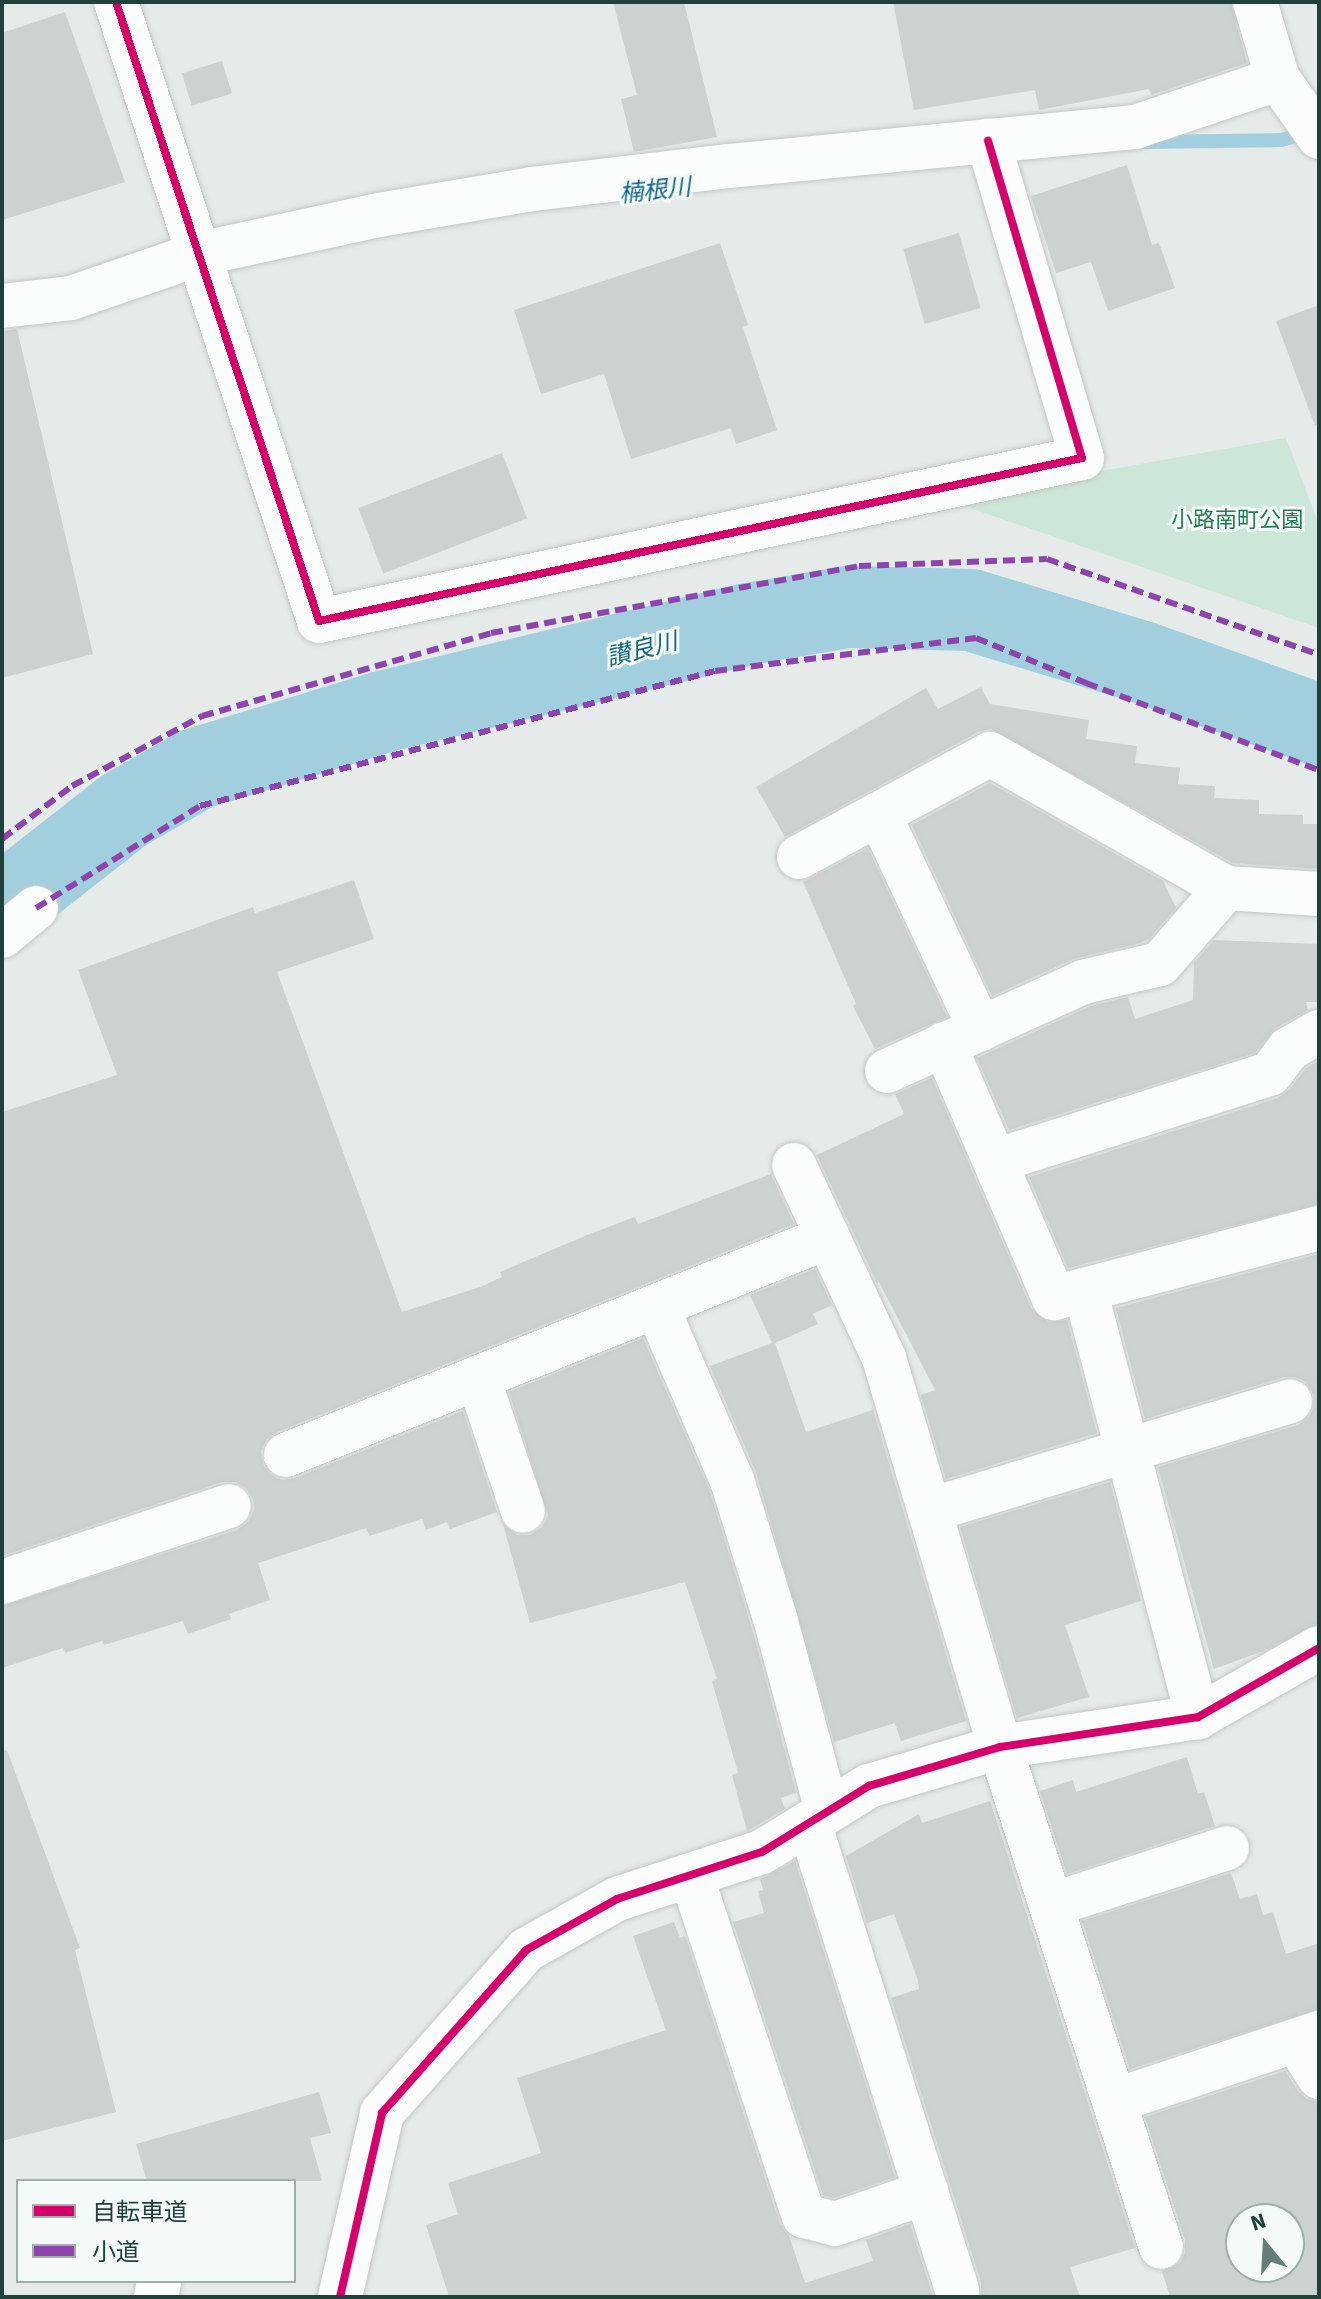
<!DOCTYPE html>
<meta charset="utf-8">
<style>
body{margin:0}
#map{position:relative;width:1321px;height:2299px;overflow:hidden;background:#e5ebe9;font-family:"Source Sans 3","Noto Sans JP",sans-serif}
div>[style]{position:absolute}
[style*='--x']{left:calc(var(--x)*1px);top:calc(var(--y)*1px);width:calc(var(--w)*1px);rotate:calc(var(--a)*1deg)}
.green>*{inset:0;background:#cce6d7}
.stream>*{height:14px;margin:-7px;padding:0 7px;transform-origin:7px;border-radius:7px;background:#a1cfde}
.river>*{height:82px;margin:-41px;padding:0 41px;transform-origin:41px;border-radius:41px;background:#a1cfde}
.building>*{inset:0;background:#ccd2d0;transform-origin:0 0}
.roads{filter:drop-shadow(0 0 2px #c2c8c6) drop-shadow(0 0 2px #c2c8c6)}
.minor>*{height:44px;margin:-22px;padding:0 22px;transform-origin:22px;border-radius:22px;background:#fbfcfc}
.quiet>*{height:6px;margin-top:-3px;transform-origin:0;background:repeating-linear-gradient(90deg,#8e44ad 0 12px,transparent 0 18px)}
.cycleway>*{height:8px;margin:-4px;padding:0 4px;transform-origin:4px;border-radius:4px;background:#d6006c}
span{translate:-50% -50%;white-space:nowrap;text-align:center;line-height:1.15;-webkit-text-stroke:6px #f3faf7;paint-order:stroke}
.park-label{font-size:22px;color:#257c50}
.water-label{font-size:24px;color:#136584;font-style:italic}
.frame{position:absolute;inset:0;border:4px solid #20413b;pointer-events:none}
.legend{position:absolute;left:16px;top:2179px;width:280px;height:104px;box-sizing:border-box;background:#f3faf7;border:2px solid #9fb0ac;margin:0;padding:10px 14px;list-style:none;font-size:24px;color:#20413b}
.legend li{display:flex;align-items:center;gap:16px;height:40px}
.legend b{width:40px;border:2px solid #9fb0ac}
.north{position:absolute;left:1225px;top:2203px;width:80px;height:80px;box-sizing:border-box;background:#f3faf7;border:2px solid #9fb0ac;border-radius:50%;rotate:342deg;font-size:22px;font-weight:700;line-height:32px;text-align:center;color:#20413b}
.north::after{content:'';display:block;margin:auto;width:28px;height:36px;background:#657c78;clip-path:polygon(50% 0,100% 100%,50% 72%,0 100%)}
</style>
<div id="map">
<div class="green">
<i style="clip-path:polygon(1286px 438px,1319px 525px,1319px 628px,944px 499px)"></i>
</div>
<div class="stream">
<i style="--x:1145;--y:142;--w:136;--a:-0.8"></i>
<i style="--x:1281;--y:140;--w:31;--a:-15"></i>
</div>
<div class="river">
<i style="--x:2;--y:906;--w:154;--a:-38.1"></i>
<i style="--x:123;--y:811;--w:84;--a:-29.9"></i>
<i style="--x:196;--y:769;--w:195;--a:-17"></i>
<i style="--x:382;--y:712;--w:377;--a:-13.5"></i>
<i style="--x:749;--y:624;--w:99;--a:-9.8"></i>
<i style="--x:847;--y:607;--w:124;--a:1.4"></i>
<i style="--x:971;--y:610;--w:182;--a:16.9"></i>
<i style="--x:1145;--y:663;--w:185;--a:19.6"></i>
</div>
<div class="building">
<i style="clip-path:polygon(613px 2px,684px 2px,717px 137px,634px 152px,621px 99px,637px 95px)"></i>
<i style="clip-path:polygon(893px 2px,1231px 2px,1247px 63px,1151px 95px,1149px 89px,1039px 110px,1035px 90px,914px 110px)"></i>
<i style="clip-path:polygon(65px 12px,125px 182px,2px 220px,2px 33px)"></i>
<i style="left:222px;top:61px;width:34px;height:42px;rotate:73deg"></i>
<i style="clip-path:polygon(1127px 165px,1152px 245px,1159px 243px,1175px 288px,1108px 311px,1091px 262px,1056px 273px,1031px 196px)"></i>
<i style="left:959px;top:233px;width:78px;height:58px;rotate:74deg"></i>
<i style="clip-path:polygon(720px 243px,748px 325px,743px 327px,777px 430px,736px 444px,731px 428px,631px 459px,604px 374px,541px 394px,514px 310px)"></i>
<i style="clip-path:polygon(1319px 305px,1319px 425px,1315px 426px,1276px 321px)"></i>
<i style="clip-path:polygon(17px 329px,93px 654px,2px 678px,2px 331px)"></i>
<i style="left:502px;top:453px;width:70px;height:154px;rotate:69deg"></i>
<i style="clip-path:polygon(981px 687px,990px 704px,1089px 720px,1086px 739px,1137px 746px,1135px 763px,1180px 768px,1178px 784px,1215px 786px,1214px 798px,1259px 800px,1259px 814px,1303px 815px,1303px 824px,1319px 824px,1319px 869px,1233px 863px,991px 729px,978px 732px,785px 837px,756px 787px,926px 688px,938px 709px)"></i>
<i style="clip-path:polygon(990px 783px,1163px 881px,1176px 908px,1150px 938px,1140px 943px,1073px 959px,992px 996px,912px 825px)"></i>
<i style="clip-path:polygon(868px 848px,947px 1017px,875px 1049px,853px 1006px,856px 1004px,803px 882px)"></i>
<i style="clip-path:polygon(354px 880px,374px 939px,277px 972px,402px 1312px,480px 1287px,502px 1277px,500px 1272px,592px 1233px,635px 1217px,638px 1224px,771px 1174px,794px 1224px,277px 1432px,267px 1439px,261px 1451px,263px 1464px,270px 1474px,282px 1480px,295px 1478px,463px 1411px,497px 1512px,450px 1529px,447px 1522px,426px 1530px,422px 1519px,369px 1536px,366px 1528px,258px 1563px,270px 1600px,229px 1614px,231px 1619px,188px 1634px,183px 1621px,104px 1645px,102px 1641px,65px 1653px,63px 1648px,2px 1668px,2px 1606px,237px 1530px,248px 1522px,254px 1510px,253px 1499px,246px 1488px,235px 1482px,222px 1482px,2px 1556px,2px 1112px,117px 1075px,78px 970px,253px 907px,255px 913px)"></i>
<i style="clip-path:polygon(1214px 940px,1319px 944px,1319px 1002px,1306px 1002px,1308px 1010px,1276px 1028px,1255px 1053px,1009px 1130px,977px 1058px,1091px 1006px,1128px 997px,1135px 1019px,1193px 1000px,1194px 963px)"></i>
<i style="clip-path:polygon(1317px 1062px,1319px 1204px,1068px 1268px,1029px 1177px,1278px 1098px,1290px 1089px,1306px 1068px)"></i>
<i style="clip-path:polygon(932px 1078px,1031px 1308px,1048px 1322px,1067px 1320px,1097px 1433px,946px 1479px,921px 1395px,935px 1390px,879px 1282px,877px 1283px,817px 1155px,904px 1114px,895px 1094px)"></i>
<i style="clip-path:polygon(1319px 1254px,1319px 1623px,1266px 1650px,1214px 1669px,1158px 1467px,1298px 1425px,1309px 1417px,1314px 1406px,1314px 1395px,1306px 1382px,1295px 1377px,1284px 1377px,1145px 1419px,1116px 1308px)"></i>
<i style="clip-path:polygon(815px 1269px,832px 1305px,813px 1314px,818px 1324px,775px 1343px,806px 1432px,873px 1410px,966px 1721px,901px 1741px,895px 1723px,834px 1742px,756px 1472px,710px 1366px,772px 1343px,750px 1295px)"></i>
<i style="clip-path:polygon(643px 1338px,709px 1489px,751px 1625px,796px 1793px,781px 1798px,785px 1809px,747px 1831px,732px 1775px,738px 1773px,712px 1681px,717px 1679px,685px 1582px,530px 1623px,503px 1524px,517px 1535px,530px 1535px,542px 1527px,548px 1515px,509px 1392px)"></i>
<i style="clip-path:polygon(1110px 1482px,1141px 1601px,1065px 1625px,1089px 1697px,1017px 1718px,960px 1527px)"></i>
<i style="clip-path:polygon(7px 1750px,80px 1948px,75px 1950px,116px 2112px,2px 2141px,2px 1751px)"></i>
<i style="clip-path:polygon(1187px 1757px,1198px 1794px,1204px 1792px,1215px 1826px,1067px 1874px,1040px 1791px,1073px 1780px,1076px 1792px)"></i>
<i style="clip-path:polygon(990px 1801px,1135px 2248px,1070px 2267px,1080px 2297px,981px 2297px,981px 2282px,891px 1998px,919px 1989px,918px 1981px,894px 1914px,867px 1923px,846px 1856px,919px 1814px,922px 1823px)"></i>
<i style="clip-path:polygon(795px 1861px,895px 2177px,834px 2198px,823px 2195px,733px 1922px,764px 1913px,758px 1891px,763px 1890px,760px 1879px)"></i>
<i style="clip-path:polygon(1231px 1873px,1240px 1899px,1257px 1894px,1263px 1915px,1273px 1912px,1286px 1954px,1319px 1943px,1319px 2009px,1130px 2069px,1082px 1921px)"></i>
<i style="clip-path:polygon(674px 1922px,680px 1938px,685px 1936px,780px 2224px,789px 2236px,805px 2283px,873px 2261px,866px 2240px,910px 2224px,933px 2297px,449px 2297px,426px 2225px,458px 2214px,448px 2183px,541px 2153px,517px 2078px,666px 2030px,633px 1936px)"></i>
<i style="clip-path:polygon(evenodd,1285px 2071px,1298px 2091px,1307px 2099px,1319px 2102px,1319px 2297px,1170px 2297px,1162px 2271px,1180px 2263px,1185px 2253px,1185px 2240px,1145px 2117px,1285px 2071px,1241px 2219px,1289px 2219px,1289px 2267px,1241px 2267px,1241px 2219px)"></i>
<i style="clip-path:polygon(319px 2092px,331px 2133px,310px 2138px,322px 2181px,147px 2181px,136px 2144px)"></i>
</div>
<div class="roads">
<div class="minor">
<i style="--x:116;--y:2;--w:651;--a:71.84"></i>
<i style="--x:319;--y:621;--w:780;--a:-12.06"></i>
<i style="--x:1082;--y:458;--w:331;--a:-106.5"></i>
<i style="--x:1255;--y:2;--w:80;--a:73.4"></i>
<i style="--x:1278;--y:79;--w:71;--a:54.7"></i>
<i style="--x:2;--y:306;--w:69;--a:-6.6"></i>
<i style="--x:71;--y:298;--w:135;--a:-19"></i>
<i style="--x:199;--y:254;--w:184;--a:-12.2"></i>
<i style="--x:379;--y:215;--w:155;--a:-9.6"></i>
<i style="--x:532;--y:189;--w:198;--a:-6.7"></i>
<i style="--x:729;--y:166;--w:408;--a:-5.5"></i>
<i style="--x:1135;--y:127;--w:151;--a:-18.6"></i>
<i style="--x:879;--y:814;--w:238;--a:64.8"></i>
<i style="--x:799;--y:857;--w:217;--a:-28.3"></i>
<i style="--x:990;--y:754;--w:271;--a:29.6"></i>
<i style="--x:2;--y:936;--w:44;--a:-39.5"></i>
<i style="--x:944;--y:1044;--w:277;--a:66.6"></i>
<i style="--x:1054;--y:1298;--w:274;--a:-14.8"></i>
<i style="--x:887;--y:1071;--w:215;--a:-24.4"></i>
<i style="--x:1083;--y:982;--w:79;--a:-13.2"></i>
<i style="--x:1160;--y:964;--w:101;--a:-49"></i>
<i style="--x:1226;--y:888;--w:93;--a:3.7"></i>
<i style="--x:995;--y:1161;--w:288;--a:-17.6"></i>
<i style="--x:1270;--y:1074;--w:31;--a:-53"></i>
<i style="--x:1289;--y:1049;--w:34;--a:-30"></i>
<i style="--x:794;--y:1165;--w:213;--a:65"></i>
<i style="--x:884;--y:1358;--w:406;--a:73.4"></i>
<i style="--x:1000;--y:1747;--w:525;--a:72.15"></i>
<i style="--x:1085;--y:1290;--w:442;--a:75.2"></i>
<i style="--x:657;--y:1307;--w:189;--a:66.6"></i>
<i style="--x:732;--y:1480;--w:145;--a:72.7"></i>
<i style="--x:775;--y:1618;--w:200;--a:74.9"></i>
<i style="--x:478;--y:1378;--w:140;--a:71.3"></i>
<i style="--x:286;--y:1455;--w:584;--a:-21.91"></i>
<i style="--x:930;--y:1510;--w:376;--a:-16.8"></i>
<i style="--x:2;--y:1582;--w:239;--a:-18.5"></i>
<i style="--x:809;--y:1823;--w:490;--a:72.4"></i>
<i style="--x:691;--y:1875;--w:359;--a:71.7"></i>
<i style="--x:804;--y:2216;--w:32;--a:14"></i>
<i style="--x:835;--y:2224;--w:97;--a:-19.2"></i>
<i style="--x:1051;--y:1905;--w:185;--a:-17.9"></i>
<i style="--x:1296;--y:2041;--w:43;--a:57.4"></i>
<i style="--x:1114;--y:2101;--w:216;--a:-18.4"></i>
<i style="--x:156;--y:2297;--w:16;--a:-79"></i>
<i style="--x:340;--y:2297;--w:189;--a:-77.1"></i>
<i style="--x:382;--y:2113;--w:217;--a:-48.5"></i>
<i style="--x:526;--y:1950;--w:104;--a:-29.3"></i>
<i style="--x:617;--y:1899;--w:152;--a:-18"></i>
<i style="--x:762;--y:1852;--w:126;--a:-31.7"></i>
<i style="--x:869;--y:1786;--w:137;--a:-16.6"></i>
<i style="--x:1000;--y:1747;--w:200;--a:-8.6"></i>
<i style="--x:1198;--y:1717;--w:139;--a:-29.7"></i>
</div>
</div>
<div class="quiet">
<i style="--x:2;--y:839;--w:88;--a:-37.1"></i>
<i style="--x:72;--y:786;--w:148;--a:-28.3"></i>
<i style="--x:202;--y:716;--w:301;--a:-16"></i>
<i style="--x:491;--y:633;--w:374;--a:-10.3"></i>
<i style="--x:859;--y:566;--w:188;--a:-2.1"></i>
<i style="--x:1047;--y:559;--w:288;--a:19.4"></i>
<i style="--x:36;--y:908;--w:193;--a:-31.9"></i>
<i style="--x:200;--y:806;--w:532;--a:-14.69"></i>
<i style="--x:715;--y:671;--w:263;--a:-7.2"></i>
<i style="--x:976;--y:638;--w:119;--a:22.2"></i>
<i style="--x:1086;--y:683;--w:249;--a:20.5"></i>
</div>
<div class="cycleway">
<i style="--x:116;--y:2;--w:651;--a:71.84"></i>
<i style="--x:319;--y:621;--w:780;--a:-12.06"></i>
<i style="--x:1082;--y:458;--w:331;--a:-106.5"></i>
<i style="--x:340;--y:2297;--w:189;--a:-77.1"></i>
<i style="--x:382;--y:2113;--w:217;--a:-48.5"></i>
<i style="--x:526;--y:1950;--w:104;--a:-29.3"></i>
<i style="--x:617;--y:1899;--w:152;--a:-18"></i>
<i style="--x:762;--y:1852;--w:126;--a:-31.7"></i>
<i style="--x:869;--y:1786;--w:137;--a:-16.6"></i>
<i style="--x:1000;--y:1747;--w:200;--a:-8.6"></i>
<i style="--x:1198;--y:1717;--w:139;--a:-29.7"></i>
</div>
<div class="park-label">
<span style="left:1237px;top:521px">小路南町公園</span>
</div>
<div class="water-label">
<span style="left:655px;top:191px;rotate:-6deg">楠根川</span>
<span style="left:642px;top:650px;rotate:-14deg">讃良川</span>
</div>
<div class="frame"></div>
<ul class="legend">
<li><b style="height:10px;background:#d6006c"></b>自転車道</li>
<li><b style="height:10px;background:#8e44ad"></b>小道</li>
</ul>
<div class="north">N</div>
</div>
